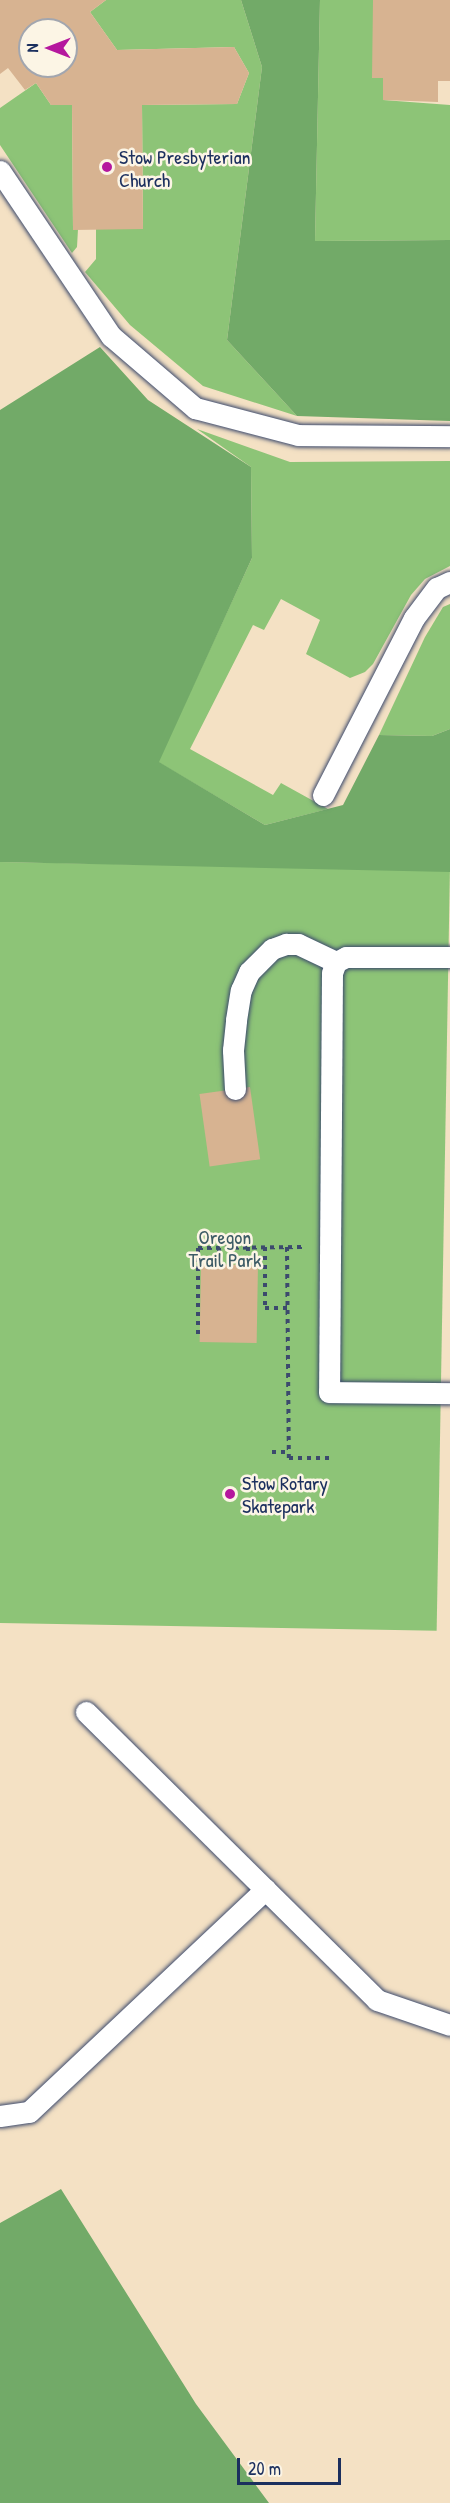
<!DOCTYPE html>
<style>
body{margin:0}
#map{position:relative;width:450px;height:2503px;overflow:hidden;background:#f4e1c4;font-family:"Patrick Hand",sans-serif}
div>[style]{position:absolute}
[style*='--x']{left:calc(var(--x)*1px);top:calc(var(--y)*1px);width:calc(var(--w)*1px);rotate:calc(var(--a)*1deg)}
.green>*{inset:0;background:#8dc477;transform-origin:0 0}
.forest>*{inset:0;background:#72aa68}
.building>*{inset:0;background:#d7b391;transform-origin:0 0}
.path>*{height:4px;margin-top:-2px;transform-origin:0;background:repeating-linear-gradient(90deg,#3c4a6d 0 4.5px,transparent 0 9px)}
.roads{filter:drop-shadow(0 0 2px #3c4a6d) drop-shadow(0 0 2px #3c4a6d)}
.lane>*{height:21px;margin:-10.5px;padding:0 10.5px;transform-origin:10.5px;border-radius:10.5px;background:#fff}
.dots>*{width:16px;height:16px;translate:-50% -50%;box-sizing:border-box;border:3px solid #fcf5e5;border-radius:50%}
span{translate:-50% -50%;white-space:nowrap;text-align:center;line-height:1.15;-webkit-text-stroke:5px #fcf5e5;paint-order:stroke}
.poi-label{font-size:20px;color:#1b2f5e}
.left{translate:0 -50%;text-align:left}
.park-label{font-size:20px;color:#3d5c66}
.north{position:absolute;left:18px;top:18px;width:60px;height:60px;box-sizing:border-box;background:#fcf5e5;border:2px solid #a2a6af;border-radius:50%;rotate:270deg;font-size:16px;font-weight:700;line-height:24px;text-align:center;color:#1b2f5e}
.north::after{content:'';display:block;margin:auto;width:21px;height:27px;background:#b5179e;clip-path:polygon(50% 0,100% 100%,50% 72%,0 100%)}
.scale{position:absolute;left:237px;top:2458px;width:104px;height:27px;box-sizing:border-box;border:3px solid #1b2f5e;border-top:0;padding-left:8px;font-size:18px;line-height:21px;white-space:nowrap;color:#1b2f5e;-webkit-text-stroke:4px #fcf5e5;paint-order:stroke}
</style>
<div id="map">
<div class="green">
<i style="clip-path:polygon(106px 0,241px 0,262px 67px,227px 340px,297px 416px,203px 386px,130px 325px,85px 272px,96px 259px,96px 229px,143px 229px,142px 105px,237px 104px,249px 73px,234px 47px,117px 50px,90px 12px)"></i>
<i style="clip-path:polygon(320px 0,373px 0,373px 78px,383px 78px,383px 100px,450px 105px,450px 240px,315px 241px)"></i>
<i style="clip-path:polygon(36px 83px,51px 105px,72px 105px,73px 229px,78px 229px,77px 247px,72px 253px,0 145px,0 108px)"></i>
<i style="clip-path:polygon(197px 429px,290px 462px,450px 461px,450px 566px,425px 579px,411px 595px,373px 664px,365px 672px,350px 678px,306px 654px,320px 620px,281px 599px,264px 630px,253px 625px,190px 749px,273px 795px,281px 783px,328px 809px,265px 825px,158px 762px,252px 558px,251px 467px)"></i>
<i style="clip-path:polygon(450px 604px,450px 729px,432px 736px,379px 735px,425px 637px,443px 607px)"></i>
<i style="left:0;top:862px;width:450px;height:761px;rotate:1deg"></i>
</div>
<div class="forest">
<i style="clip-path:polygon(241px 0,320px 0,315px 241px,450px 240px,450px 421px,297px 416px,227px 340px,262px 67px)"></i>
<i style="clip-path:polygon(100px 347px,148px 400px,251px 467px,252px 558px,159px 762px,265px 825px,343px 805px,379px 735px,432px 736px,450px 729px,450px 872px,0 862px,0 410px)"></i>
<i style="clip-path:polygon(61px 2189px,196px 2404px,269px 2503px,0 2503px,0 2223px)"></i>
</div>
<div class="building">
<i style="clip-path:polygon(evenodd,0 0,106px 0,90px 12px,117px 50px,234px 47px,249px 73px,237px 104px,142px 105px,143px 229px,73px 230px,72px 105px,51px 105px,36px 83px,25px 90px,8px 68px,0 74px,0 0,30px 30px,66px 30px,66px 66px,30px 66px,30px 30px)"></i>
<i style="clip-path:polygon(373px 0,450px 0,450px 81px,438px 81px,438px 102px,383px 100px,383px 78px,372px 78px)"></i>
<i style="left:250px;top:1087px;width:73px;height:51px;rotate:82deg"></i>
<i style="left:201px;top:1264px;width:57px;height:78px;rotate:1deg"></i>
</div>
<div class="path">
<i style="--x:248;--y:1247;--w:18;--a:90"></i>
<i style="--x:265;--y:1247;--w:61;--a:90"></i>
<i style="--x:265;--y:1308;--w:22;--a:0"></i>
<i style="--x:287;--y:1247;--w:211;--a:89.5"></i>
<i style="--x:289;--y:1458;--w:40;--a:0"></i>
<i style="--x:219;--y:1248;--w:16;--a:86"></i>
<i style="--x:198;--y:1334;--w:86;--a:-90"></i>
<i style="--x:198;--y:1248;--w:104;--a:-0.6"></i>
<i style="--x:272;--y:1452;--w:17;--a:0"></i>
</div>
<div class="roads">
<div class="lane">
<i style="--x:0;--y:171;--w:199;--a:56.1"></i>
<i style="--x:111;--y:336;--w:111;--a:40.6"></i>
<i style="--x:195;--y:408;--w:106;--a:14.7"></i>
<i style="--x:298;--y:435;--w:152;--a:0.4"></i>
<i style="--x:323;--y:795;--w:199;--a:-62.8"></i>
<i style="--x:414;--y:618;--w:38;--a:-53"></i>
<i style="--x:437;--y:588;--w:14;--a:-25"></i>
<i style="--x:450;--y:957;--w:104;--a:180"></i>
<i style="--x:346;--y:957;--w:11;--a:153"></i>
<i style="--x:336;--y:962;--w:12;--a:110"></i>
<i style="--x:332;--y:973;--w:419;--a:90.4"></i>
<i style="--x:329;--y:1392;--w:121;--a:0.5"></i>
<i style="--x:235;--y:1089;--w:39;--a:-93"></i>
<i style="--x:233;--y:1050;--w:30;--a:-84"></i>
<i style="--x:236;--y:1020;--w:30;--a:-81"></i>
<i style="--x:241;--y:990;--w:20;--a:-66"></i>
<i style="--x:249;--y:972;--w:33;--a:-45"></i>
<i style="--x:272;--y:949;--w:15;--a:-20"></i>
<i style="--x:286;--y:944;--w:12;--a:0"></i>
<i style="--x:298;--y:944;--w:42;--a:25.3"></i>
<i style="--x:86;--y:1712;--w:409;--a:44.7"></i>
<i style="--x:377;--y:2000;--w:77;--a:18.9"></i>
<i style="--x:0;--y:2116;--w:29;--a:-8"></i>
<i style="--x:29;--y:2112;--w:325;--a:-43.3"></i>
</div>
</div>
<div class="dots">
<i style="left:107px;top:167px;background:#b5179e"></i>
<i style="left:230px;top:1494px;background:#b5179e"></i>
</div>
<div class="poi-label">
<span class="left" style="left:119px;top:168px">Stow Presbyterian<br>Church</span>
<span class="left" style="left:242px;top:1494px">Stow Rotary<br>Skatepark</span>
</div>
<div class="park-label">
<span style="left:225px;top:1248px">Oregon<br>Trail Park</span>
</div>
<div class="north">N</div>
<div class="scale">20 m</div>
</div>
